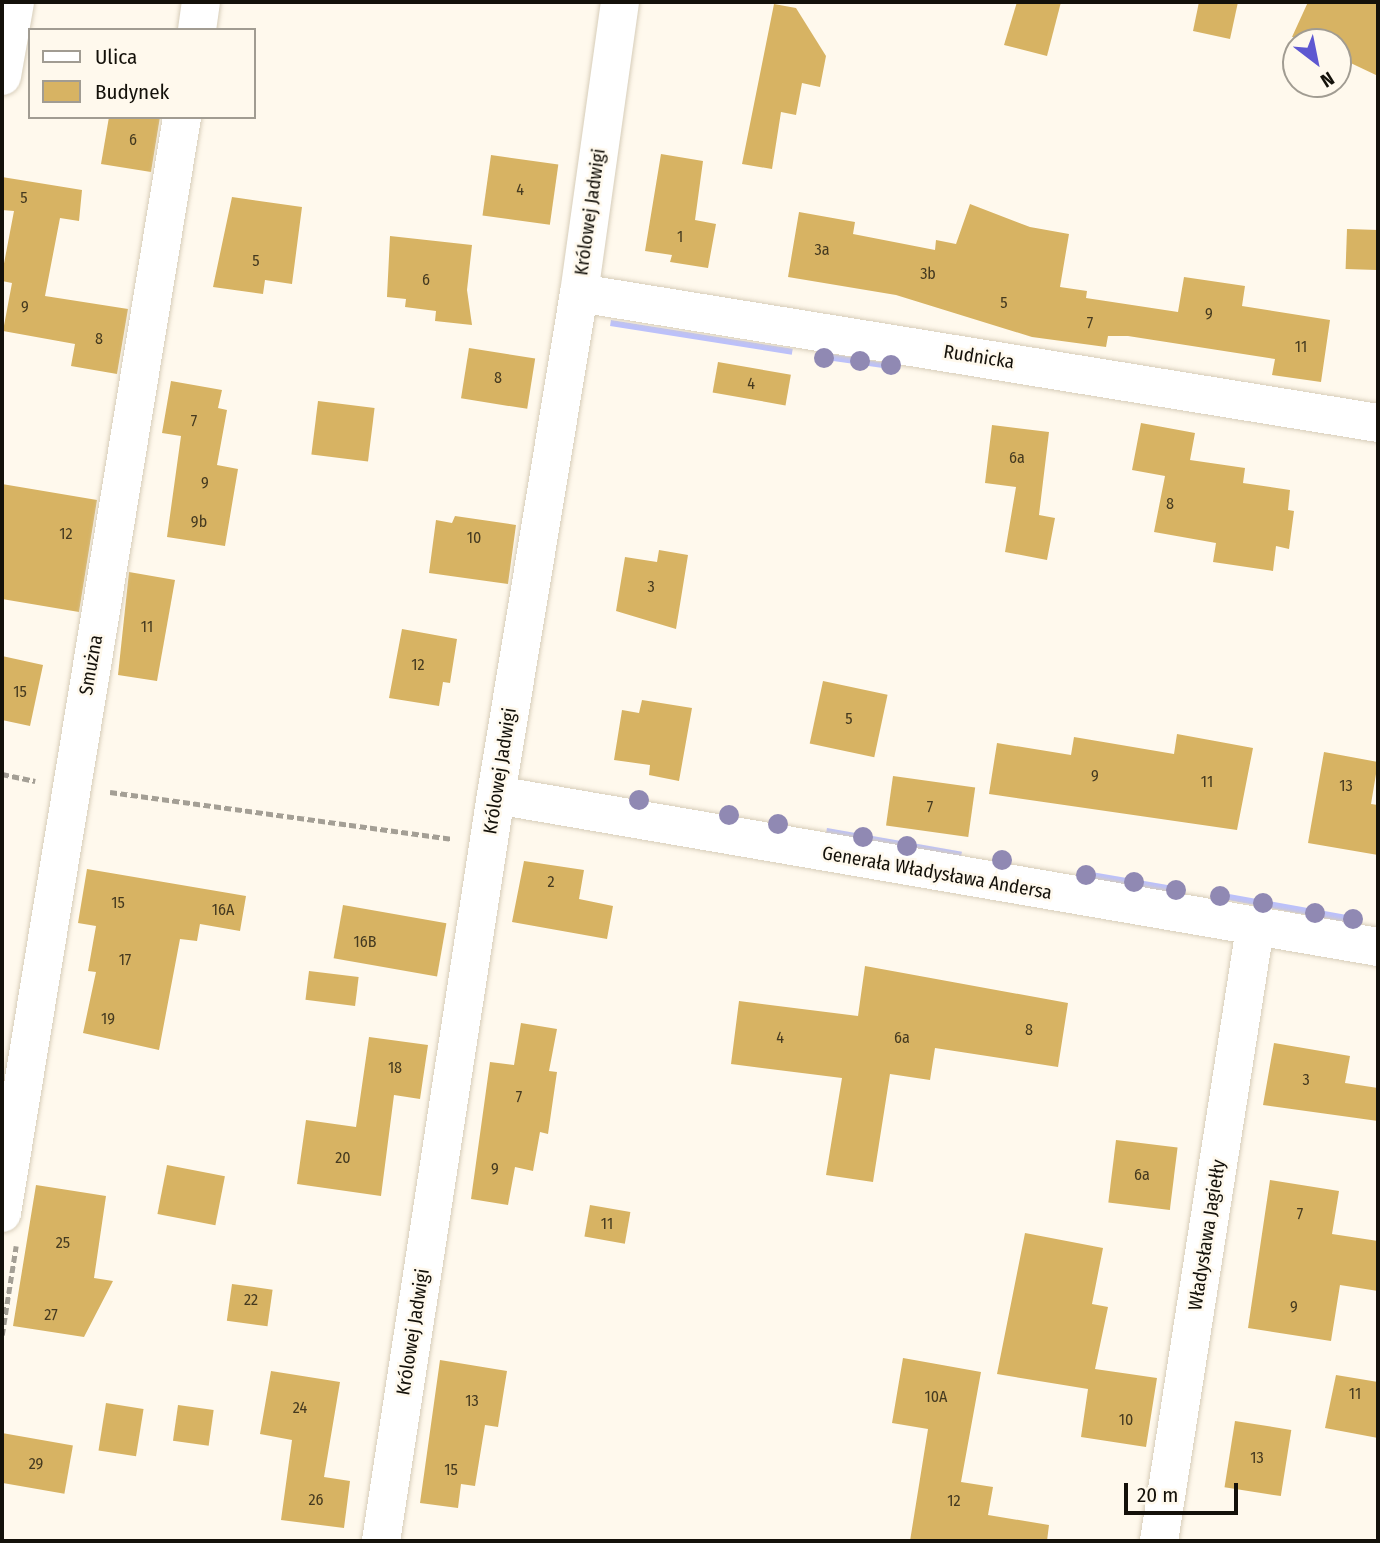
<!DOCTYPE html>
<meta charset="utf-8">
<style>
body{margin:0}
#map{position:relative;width:1380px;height:1543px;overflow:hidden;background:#fff9ed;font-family:"Fira Sans Condensed",sans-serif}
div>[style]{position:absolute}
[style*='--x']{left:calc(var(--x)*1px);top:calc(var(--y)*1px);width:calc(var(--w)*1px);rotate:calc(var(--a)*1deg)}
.green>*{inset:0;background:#bcc1fa;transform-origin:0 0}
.building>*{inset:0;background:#d7b363;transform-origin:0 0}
.path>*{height:4.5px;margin-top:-2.25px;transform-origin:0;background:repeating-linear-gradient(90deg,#a49f95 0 7px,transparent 0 10.5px)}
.roads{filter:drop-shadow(0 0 2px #d7cdb9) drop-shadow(0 0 2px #d7cdb9)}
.minor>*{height:38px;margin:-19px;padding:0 19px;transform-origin:19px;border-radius:19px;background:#fff}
.tertiary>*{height:38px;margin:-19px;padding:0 19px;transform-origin:19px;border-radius:19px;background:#fff}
.trees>*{width:20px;height:20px;margin:-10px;border-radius:50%;background:#9089b3}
span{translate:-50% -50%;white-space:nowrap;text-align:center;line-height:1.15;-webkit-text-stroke:5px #fff9ed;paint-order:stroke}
.number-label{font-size:16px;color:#453a20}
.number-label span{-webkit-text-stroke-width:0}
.street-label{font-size:19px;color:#14110a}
.frame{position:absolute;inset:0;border:4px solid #14110a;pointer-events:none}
.legend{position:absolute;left:28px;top:28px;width:228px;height:91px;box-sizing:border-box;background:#fff9ed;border:2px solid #a19c92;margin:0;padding:9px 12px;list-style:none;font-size:21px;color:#14110a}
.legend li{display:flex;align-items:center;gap:14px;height:35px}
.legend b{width:35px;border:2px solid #a19c92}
.north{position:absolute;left:1282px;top:28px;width:70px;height:70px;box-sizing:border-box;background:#fff9ed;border:2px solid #a19c92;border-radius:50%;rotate:148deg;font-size:19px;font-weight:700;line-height:28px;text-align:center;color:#14110a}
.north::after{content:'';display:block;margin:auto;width:24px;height:32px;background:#5e58d1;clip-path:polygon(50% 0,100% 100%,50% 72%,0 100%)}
.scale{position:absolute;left:1124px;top:1483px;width:114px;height:32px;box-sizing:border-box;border:4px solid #14110a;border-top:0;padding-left:9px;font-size:21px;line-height:24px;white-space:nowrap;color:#14110a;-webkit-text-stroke:5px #fff9ed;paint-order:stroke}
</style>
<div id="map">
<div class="green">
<i style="left:611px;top:320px;width:184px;height:6px;rotate:9deg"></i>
<i style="clip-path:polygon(820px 352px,898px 365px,897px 370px,819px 359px)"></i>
<i style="left:827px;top:828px;width:137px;height:8px;rotate:10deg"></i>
<i style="clip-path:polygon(1080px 870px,1185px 888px,1183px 896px,1079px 877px)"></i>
<i style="clip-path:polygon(1218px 892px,1358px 917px,1356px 924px,1217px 898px)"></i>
</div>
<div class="building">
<i style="clip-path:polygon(1017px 2px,1061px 2px,1047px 56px,1004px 45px)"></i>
<i style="clip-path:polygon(1199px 2px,1238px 2px,1230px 39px,1193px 31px)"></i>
<i style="clip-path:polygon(1308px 2px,1378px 2px,1378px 76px,1338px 57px,1338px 42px,1292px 37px)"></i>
<i style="clip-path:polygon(774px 4px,796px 8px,826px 56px,820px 87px,802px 83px,796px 115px,781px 112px,772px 169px,742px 164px)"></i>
<i style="clip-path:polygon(109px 117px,160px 117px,151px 172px,101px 164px)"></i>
<i style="clip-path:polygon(661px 154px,703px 161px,695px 220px,716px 224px,708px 268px,670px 262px,672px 255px,645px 251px)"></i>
<i style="left:491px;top:155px;width:68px;height:61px;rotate:8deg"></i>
<i style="clip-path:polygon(2px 177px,82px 190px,79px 221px,60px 218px,45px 296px,128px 309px,117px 374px,71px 366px,75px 344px,3px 331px,12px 283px,2px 281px,2px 274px,14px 211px,2px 210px)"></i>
<i style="clip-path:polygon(232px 197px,302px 207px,292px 284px,265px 280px,263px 294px,213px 287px)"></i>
<i style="clip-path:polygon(970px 204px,1030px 227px,1069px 234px,1060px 287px,1087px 291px,1086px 298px,1178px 312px,1184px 277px,1245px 286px,1242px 306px,1330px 320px,1321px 382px,1272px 375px,1275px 359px,1128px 336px,1108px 336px,1106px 347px,1032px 337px,896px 295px,788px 277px,799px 212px,855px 222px,853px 234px,935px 250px,936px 240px,956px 244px)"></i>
<i style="left:1347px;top:229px;width:31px;height:40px;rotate:2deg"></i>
<i style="clip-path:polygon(390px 236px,472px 245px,467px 290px,472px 325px,435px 321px,436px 311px,405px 307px,406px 299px,387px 297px)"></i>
<i style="left:469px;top:348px;width:67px;height:51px;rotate:9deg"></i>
<i style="left:718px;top:362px;width:74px;height:31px;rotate:10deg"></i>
<i style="clip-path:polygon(171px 381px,222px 390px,218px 408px,227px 410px,217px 465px,238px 469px,225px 546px,167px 537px,181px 436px,162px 433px)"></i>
<i style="left:318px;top:401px;width:57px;height:54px;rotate:7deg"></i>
<i style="clip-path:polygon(1141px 423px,1195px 433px,1190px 460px,1245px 468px,1243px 483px,1290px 490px,1288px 510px,1294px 511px,1289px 549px,1276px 546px,1273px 571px,1213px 562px,1216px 543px,1154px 532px,1165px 476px,1132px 470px)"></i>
<i style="clip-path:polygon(992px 425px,1049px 432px,1039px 515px,1055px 518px,1047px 560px,1005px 552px,1016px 487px,985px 483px)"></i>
<i style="clip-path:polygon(2px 484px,97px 500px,79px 612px,2px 599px)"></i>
<i style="clip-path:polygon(455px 516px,516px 525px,508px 584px,429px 573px,436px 520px,452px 523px)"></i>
<i style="clip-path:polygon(659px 550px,688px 555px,676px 629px,616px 611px,625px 557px,657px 562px)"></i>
<i style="clip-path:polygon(129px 572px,175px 580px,157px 681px,118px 675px)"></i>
<i style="clip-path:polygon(402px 629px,457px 639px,450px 683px,443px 682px,439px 706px,389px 698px)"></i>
<i style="clip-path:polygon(2px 656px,43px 665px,30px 726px,2px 720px)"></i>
<i style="left:823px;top:681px;width:66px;height:64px;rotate:12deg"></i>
<i style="clip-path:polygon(642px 700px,692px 708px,679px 781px,649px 775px,650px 765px,614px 760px,622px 710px,639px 713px)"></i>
<i style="clip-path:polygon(1177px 734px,1253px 748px,1237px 830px,989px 794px,997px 743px,1071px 755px,1074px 737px,1174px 754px)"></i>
<i style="clip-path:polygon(1324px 752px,1378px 762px,1371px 804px,1378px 805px,1378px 855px,1308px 843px)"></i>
<i style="left:893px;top:776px;width:83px;height:50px;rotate:8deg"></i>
<i style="clip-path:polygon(524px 861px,584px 870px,579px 899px,613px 906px,607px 939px,512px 922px)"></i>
<i style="clip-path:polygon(87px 869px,246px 896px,240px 931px,200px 924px,197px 941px,180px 939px,159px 1050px,83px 1033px,96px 972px,88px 971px,96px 926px,78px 923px)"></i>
<i style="left:343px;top:905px;width:105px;height:54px;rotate:10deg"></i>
<i style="clip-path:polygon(865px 966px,1068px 1003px,1058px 1067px,935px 1048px,930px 1080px,890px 1074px,873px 1182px,826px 1175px,842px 1078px,731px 1064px,739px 1001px,858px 1016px)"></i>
<i style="left:309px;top:971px;width:50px;height:29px;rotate:7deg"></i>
<i style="clip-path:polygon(521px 1023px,557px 1029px,549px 1071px,557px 1072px,548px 1134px,540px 1132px,533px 1171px,515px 1167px,508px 1205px,471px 1199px,490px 1062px,514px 1065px)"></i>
<i style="clip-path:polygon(369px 1037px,428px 1045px,420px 1099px,394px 1095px,381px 1196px,297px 1184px,306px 1120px,356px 1127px)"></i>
<i style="clip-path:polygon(1274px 1043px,1350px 1056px,1345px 1083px,1378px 1088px,1378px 1121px,1263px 1105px)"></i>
<i style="left:1116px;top:1140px;width:62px;height:63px;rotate:7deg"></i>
<i style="left:167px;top:1165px;width:59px;height:50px;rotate:11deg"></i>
<i style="clip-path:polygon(1270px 1180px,1339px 1191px,1332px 1234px,1378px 1241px,1378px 1291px,1340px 1285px,1331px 1341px,1248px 1328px)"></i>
<i style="clip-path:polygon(36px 1185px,106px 1196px,94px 1278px,113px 1281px,84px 1337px,13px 1326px)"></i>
<i style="left:590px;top:1205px;width:41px;height:32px;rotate:10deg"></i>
<i style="clip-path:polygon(1025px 1233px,1103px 1248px,1092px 1304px,1108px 1307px,1095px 1369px,1157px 1378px,1146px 1447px,1081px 1437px,1088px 1389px,997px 1374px)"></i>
<i style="left:232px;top:1284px;width:41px;height:37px;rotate:8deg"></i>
<i style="clip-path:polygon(903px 1358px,981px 1372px,961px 1482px,993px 1487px,988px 1515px,1049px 1525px,1047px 1541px,910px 1541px,928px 1429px,892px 1423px)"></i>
<i style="clip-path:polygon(440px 1360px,507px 1371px,498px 1427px,485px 1425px,475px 1486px,461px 1484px,458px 1508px,420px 1503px)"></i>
<i style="clip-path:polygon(271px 1371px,340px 1382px,324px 1477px,350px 1481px,344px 1528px,281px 1520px,292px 1440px,260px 1434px)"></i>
<i style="clip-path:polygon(1336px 1375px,1378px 1382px,1378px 1438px,1325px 1428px)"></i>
<i style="left:106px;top:1403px;width:38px;height:48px;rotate:9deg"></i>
<i style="left:178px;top:1405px;width:36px;height:36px;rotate:8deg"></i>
<i style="left:1235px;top:1421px;width:57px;height:67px;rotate:9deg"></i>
<i style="left:2px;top:1433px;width:72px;height:49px;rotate:10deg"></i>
</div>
<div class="path">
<i style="--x:2;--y:774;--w:34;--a:12"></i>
<i style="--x:110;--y:792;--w:344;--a:7.8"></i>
<i style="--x:2;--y:1335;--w:90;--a:-81.1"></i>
</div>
<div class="roads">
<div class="minor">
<i style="--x:197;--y:30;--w:28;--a:-82"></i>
<i style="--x:2;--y:76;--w:75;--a:-80"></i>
<i style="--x:579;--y:293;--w:810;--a:9.24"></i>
<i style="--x:2;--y:1213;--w:1111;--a:-80.67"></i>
<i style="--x:381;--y:1541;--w:755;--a:-81.24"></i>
<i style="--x:1159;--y:1541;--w:620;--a:-81.1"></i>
</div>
<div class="tertiary">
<i style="--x:620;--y:2;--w:294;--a:98"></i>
<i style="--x:579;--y:293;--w:509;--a:99.39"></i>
<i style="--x:496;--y:795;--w:895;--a:9.78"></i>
</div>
</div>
<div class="trees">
<i style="left:824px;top:358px"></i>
<i style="left:860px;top:361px"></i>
<i style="left:891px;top:365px"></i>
<i style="left:639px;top:800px"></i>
<i style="left:729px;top:815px"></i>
<i style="left:778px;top:824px"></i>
<i style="left:863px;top:837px"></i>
<i style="left:907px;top:846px"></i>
<i style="left:1002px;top:860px"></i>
<i style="left:1086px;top:875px"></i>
<i style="left:1134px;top:882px"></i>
<i style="left:1176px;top:890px"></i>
<i style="left:1220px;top:896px"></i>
<i style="left:1263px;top:903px"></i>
<i style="left:1315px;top:913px"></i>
<i style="left:1353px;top:919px"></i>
</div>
<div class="number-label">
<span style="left:133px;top:140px">6</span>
<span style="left:520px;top:190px">4</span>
<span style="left:24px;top:198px">5</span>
<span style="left:680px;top:237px">1</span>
<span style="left:822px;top:250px">3a</span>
<span style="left:256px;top:261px">5</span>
<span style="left:928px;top:274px">3b</span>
<span style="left:426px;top:280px">6</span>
<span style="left:1004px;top:303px">5</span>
<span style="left:25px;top:307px">9</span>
<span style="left:1209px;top:314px">9</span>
<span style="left:1090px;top:323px">7</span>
<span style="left:99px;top:339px">8</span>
<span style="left:1301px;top:347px">11</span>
<span style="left:498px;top:378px">8</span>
<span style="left:751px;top:384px">4</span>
<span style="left:194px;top:421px">7</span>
<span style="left:1017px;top:458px">6a</span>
<span style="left:205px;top:483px">9</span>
<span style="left:1170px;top:504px">8</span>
<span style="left:199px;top:522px">9b</span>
<span style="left:66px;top:534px">12</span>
<span style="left:474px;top:538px">10</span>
<span style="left:651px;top:587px">3</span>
<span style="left:147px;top:627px">11</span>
<span style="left:418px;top:665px">12</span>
<span style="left:20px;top:692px">15</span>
<span style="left:849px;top:719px">5</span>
<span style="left:1095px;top:776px">9</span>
<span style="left:1207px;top:782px">11</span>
<span style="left:1346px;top:786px">13</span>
<span style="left:930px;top:807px">7</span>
<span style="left:551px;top:882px">2</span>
<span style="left:118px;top:903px">15</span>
<span style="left:223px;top:910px">16A</span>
<span style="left:365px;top:942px">16B</span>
<span style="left:125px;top:960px">17</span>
<span style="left:108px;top:1019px">19</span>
<span style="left:1029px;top:1030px">8</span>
<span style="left:780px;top:1038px">4</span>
<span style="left:902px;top:1038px">6a</span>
<span style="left:395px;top:1068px">18</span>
<span style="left:1306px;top:1080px">3</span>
<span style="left:519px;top:1097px">7</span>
<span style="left:343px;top:1158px">20</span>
<span style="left:495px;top:1169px">9</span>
<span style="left:1142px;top:1175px">6a</span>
<span style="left:1300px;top:1214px">7</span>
<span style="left:607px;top:1224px">11</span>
<span style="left:63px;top:1243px">25</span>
<span style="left:251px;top:1300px">22</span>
<span style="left:1294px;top:1307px">9</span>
<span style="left:51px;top:1315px">27</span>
<span style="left:1355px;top:1394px">11</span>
<span style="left:936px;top:1397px">10A</span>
<span style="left:472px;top:1401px">13</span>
<span style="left:300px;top:1408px">24</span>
<span style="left:1126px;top:1420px">10</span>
<span style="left:1257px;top:1458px">13</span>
<span style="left:36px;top:1464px">29</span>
<span style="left:451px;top:1470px">15</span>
<span style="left:316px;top:1500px">26</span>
<span style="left:954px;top:1501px">12</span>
</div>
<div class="street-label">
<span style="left:590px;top:212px;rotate:-82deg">Królowej Jadwigi</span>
<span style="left:979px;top:357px;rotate:9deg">Rudnicka</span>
<span style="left:91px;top:665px;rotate:-80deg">Smużna</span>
<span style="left:500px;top:771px;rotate:-81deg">Królowej Jadwigi</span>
<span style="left:937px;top:873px;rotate:10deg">Generała Władysława Andersa</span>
<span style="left:1207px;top:1235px;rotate:-81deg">Władysława Jagiełły</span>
<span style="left:413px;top:1332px;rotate:-81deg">Królowej Jadwigi</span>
</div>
<div class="frame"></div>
<ul class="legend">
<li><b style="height:9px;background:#fff"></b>Ulica</li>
<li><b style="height:19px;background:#d7b363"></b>Budynek</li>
</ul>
<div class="north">N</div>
<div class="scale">20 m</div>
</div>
